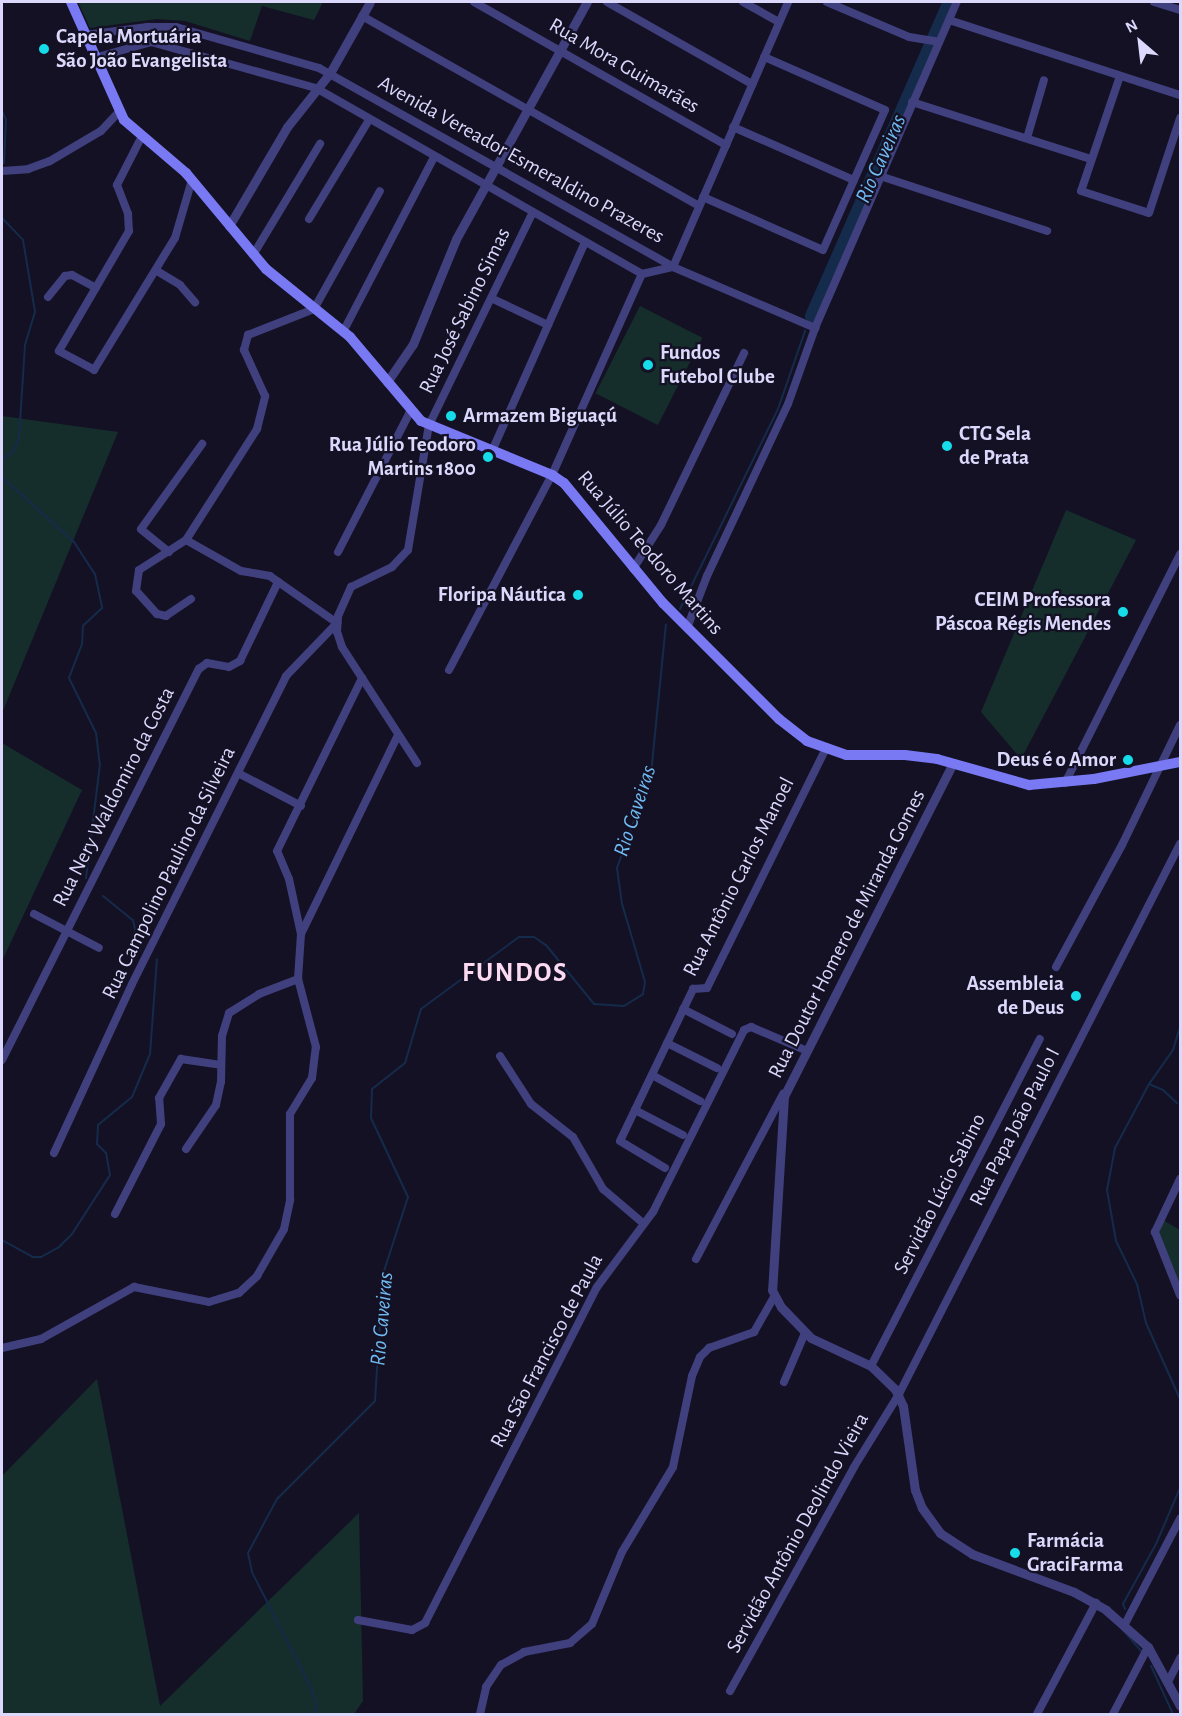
<!DOCTYPE html>
<meta charset="utf-8">
<style>
body{margin:0}
#map{position:relative;width:1182px;height:1716px;overflow:hidden;background:#141125;font-family:"Alegreya Sans",sans-serif}
div>[style]{position:absolute}
[style*='--x']{left:calc(var(--x)*1px);top:calc(var(--y)*1px);width:calc(var(--w)*1px);rotate:calc(var(--a)*1deg)}
.green>*{inset:0;background:#152e2c;transform-origin:0 0}
.stream>*{height:2px;margin:-1px;padding:0 1px;transform-origin:1px;border-radius:1px;background:#152b4b}
.river>*{height:14px;margin:-7px;padding:0 7px;transform-origin:7px;border-radius:7px;background:#152b4b}
.minor>*{height:8px;margin:-4px;padding:0 4px;transform-origin:4px;border-radius:4px;background:#41407f}
.tertiary>*{height:9px;margin:-4.5px;padding:0 4.5px;transform-origin:4.5px;border-radius:4.5px;background:#41407f}
.secondary>*{height:10px;margin:-5px;padding:0 5px;transform-origin:5px;border-radius:5px;background:#7879f3}
.dots>*{width:16px;height:16px;translate:-50% -50%;box-sizing:border-box;border:3px solid #141125;border-radius:50%}
span{translate:-50% -50%;white-space:nowrap;text-align:center;line-height:1.15;-webkit-text-stroke:4.5px #141125;paint-order:stroke}
.poi-label{font-size:21px;color:#dbd8fc;font-weight:700}
.left{translate:0 -50%;text-align:left}
.right{translate:-100% -50%;text-align:right}
.street-label{font-size:21px;color:#dbd8fc}
.water-label{font-size:22px;color:#70baf2;font-style:italic}
.district-label{font-size:27px;color:#fcdaf1;font-weight:700;letter-spacing:1.5px}
.frame{position:absolute;inset:0;border:3px solid #dbd8fc;pointer-events:none}
.north{position:absolute;left:1110px;top:12px;width:60px;height:60px;-webkit-text-stroke:4px #141125;paint-order:stroke;rotate:332deg;font-size:16px;font-weight:700;line-height:24px;text-align:center;color:#dbd8fc}
.north::after{content:'';display:block;margin:auto;width:21px;height:27px;background:#dbd8fc;clip-path:polygon(50% 0,100% 100%,50% 72%,0 100%)}
</style>
<div id="map">
<div class="green">
<i style="clip-path:polygon(78px 2px,323px 2px,314px 20px,262px 6px,250px 41px,185px 21px,157px 19px,90px 28px)"></i>
<i style="left:640px;top:306px;width:70px;height:98px;rotate:27deg"></i>
<i style="clip-path:polygon(2px 416px,118px 432px,2px 713px)"></i>
<i style="clip-path:polygon(1066px 510px,1136px 540px,1021px 759px,981px 712px)"></i>
<i style="clip-path:polygon(2px 743px,82px 790px,2px 961px)"></i>
<i style="clip-path:polygon(1163px 1220px,1180px 1230px,1180px 1288px,1159px 1235px)"></i>
<i style="clip-path:polygon(97px 1379px,160px 1706px,359px 1513px,363px 1701px,354px 1714px,2px 1714px,2px 1476px)"></i>
</div>
<div class="stream">
<i style="--x:2;--y:111;--w:10;--a:66"></i>
<i style="--x:6;--y:120;--w:43;--a:92.7"></i>
<i style="--x:2;--y:218;--w:30;--a:46"></i>
<i style="--x:23;--y:240;--w:73;--a:80.5"></i>
<i style="--x:35;--y:312;--w:34;--a:107"></i>
<i style="--x:25;--y:345;--w:93;--a:93.7"></i>
<i style="--x:19;--y:438;--w:15;--a:113"></i>
<i style="--x:13;--y:452;--w:13;--a:148"></i>
<i style="--x:2;--y:477;--w:97;--a:42.1"></i>
<i style="--x:74;--y:542;--w:38;--a:57"></i>
<i style="--x:95;--y:574;--w:35;--a:78"></i>
<i style="--x:102;--y:608;--w:26;--a:137"></i>
<i style="--x:83;--y:626;--w:18;--a:93"></i>
<i style="--x:82;--y:644;--w:36;--a:111"></i>
<i style="--x:69;--y:678;--w:61;--a:63.9"></i>
<i style="--x:96;--y:733;--w:31;--a:83"></i>
<i style="--x:100;--y:764;--w:115;--a:97"></i>
<i style="--x:680;--y:609;--w:223;--a:-63.9"></i>
<i style="--x:778;--y:409;--w:83;--a:-70.9"></i>
<i style="--x:103;--y:896;--w:38;--a:39"></i>
<i style="--x:133;--y:920;--w:31;--a:77"></i>
<i style="--x:1180;--y:1027;--w:24;--a:107"></i>
<i style="--x:1173;--y:1050;--w:42;--a:125.2"></i>
<i style="--x:1149;--y:1084;--w:72;--a:118"></i>
<i style="--x:1115;--y:1148;--w:43;--a:100.8"></i>
<i style="--x:1107;--y:1190;--w:52;--a:80"></i>
<i style="--x:1116;--y:1241;--w:48;--a:64"></i>
<i style="--x:1137;--y:1284;--w:40;--a:77"></i>
<i style="--x:1146;--y:1323;--w:83;--a:65.9"></i>
<i style="--x:1149;--y:1084;--w:15;--a:23"></i>
<i style="--x:1163;--y:1090;--w:19;--a:43"></i>
<i style="--x:2;--y:1240;--w:35;--a:29"></i>
<i style="--x:33;--y:1257;--w:8;--a:0"></i>
<i style="--x:41;--y:1257;--w:21;--a:-29"></i>
<i style="--x:59;--y:1247;--w:18;--a:-45"></i>
<i style="--x:72;--y:1234;--w:70;--a:-57.2"></i>
<i style="--x:110;--y:1175;--w:22;--a:-100"></i>
<i style="--x:106;--y:1153;--w:13;--a:-135"></i>
<i style="--x:97;--y:1144;--w:19;--a:-87"></i>
<i style="--x:98;--y:1125;--w:44;--a:-39.5"></i>
<i style="--x:132;--y:1097;--w:47;--a:-67.3"></i>
<i style="--x:150;--y:1054;--w:95;--a:-85.8"></i>
<i style="--x:1125;--y:1609;--w:5;--a:-112"></i>
<i style="--x:1123;--y:1604;--w:68;--a:-61.2"></i>
<i style="--x:1156;--y:1544;--w:61;--a:-66.8"></i>
<i style="--x:1122;--y:1629;--w:30;--a:49"></i>
<i style="--x:1151;--y:1666;--w:53;--a:65.4"></i>
<i style="--x:313;--y:1714;--w:9;--a:-63"></i>
<i style="--x:317;--y:1706;--w:19;--a:-108"></i>
<i style="--x:311;--y:1688;--w:130;--a:-117"></i>
<i style="--x:252;--y:1572;--w:19;--a:-102"></i>
<i style="--x:248;--y:1553;--w:61;--a:-61.8"></i>
<i style="--x:277;--y:1499;--w:139;--a:-45"></i>
<i style="--x:375;--y:1401;--w:127;--a:-86.4"></i>
<i style="--x:383;--y:1274;--w:81;--a:-72"></i>
<i style="--x:408;--y:1197;--w:87;--a:-115.1"></i>
<i style="--x:371;--y:1118;--w:29;--a:-88"></i>
<i style="--x:372;--y:1089;--w:42;--a:-38.2"></i>
<i style="--x:405;--y:1063;--w:56;--a:-73.5"></i>
<i style="--x:421;--y:1009;--w:122;--a:-36.3"></i>
<i style="--x:519;--y:937;--w:15;--a:0"></i>
<i style="--x:534;--y:937;--w:14;--a:34"></i>
<i style="--x:546;--y:945;--w:76;--a:50.9"></i>
<i style="--x:594;--y:1004;--w:30;--a:4"></i>
<i style="--x:624;--y:1006;--w:22;--a:-32"></i>
<i style="--x:643;--y:994;--w:12;--a:-81"></i>
<i style="--x:645;--y:982;--w:81;--a:-106.4"></i>
<i style="--x:622;--y:904;--w:36;--a:-98"></i>
<i style="--x:617;--y:868;--w:100;--a:-70.1"></i>
<i style="--x:651;--y:774;--w:150;--a:-84.3"></i>
</div>
<div class="river">
<i style="--x:812;--y:316;--w:343;--a:-66.3"></i>
</div>
<div class="minor">
<i style="--x:474;--y:2;--w:290;--a:29.6"></i>
<i style="--x:607;--y:2;--w:167;--a:29.5"></i>
<i style="--x:743;--y:2;--w:41;--a:29.1"></i>
<i style="--x:827;--y:2;--w:89;--a:23.1"></i>
<i style="--x:909;--y:37;--w:30;--a:9"></i>
<i style="--x:1154;--y:2;--w:27;--a:17"></i>
<i style="--x:362;--y:16;--w:387;--a:29.4"></i>
<i style="--x:949;--y:20;--w:243;--a:18"></i>
<i style="--x:85;--y:35;--w:63;--a:-7.4"></i>
<i style="--x:147;--y:27;--w:29;--a:0"></i>
<i style="--x:176;--y:27;--w:149;--a:16"></i>
<i style="--x:319;--y:68;--w:406;--a:29.3"></i>
<i style="--x:673;--y:267;--w:155;--a:23.2"></i>
<i style="--x:94;--y:58;--w:59;--a:-15.7"></i>
<i style="--x:151;--y:42;--w:171;--a:15.6"></i>
<i style="--x:316;--y:88;--w:375;--a:29.7"></i>
<i style="--x:642;--y:274;--w:32;--a:-13"></i>
<i style="--x:1120;--y:76;--w:121;--a:108.7"></i>
<i style="--x:1081;--y:191;--w:71;--a:17.9"></i>
<i style="--x:1149;--y:213;--w:100;--a:-71.9"></i>
<i style="--x:912;--y:102;--w:188;--a:17.7"></i>
<i style="--x:733;--y:127;--w:132;--a:23.7"></i>
<i style="--x:141;--y:138;--w:53;--a:117.1"></i>
<i style="--x:117;--y:185;--w:31;--a:69"></i>
<i style="--x:128;--y:214;--w:17;--a:87"></i>
<i style="--x:129;--y:231;--w:139;--a:120.3"></i>
<i style="--x:59;--y:351;--w:40;--a:28"></i>
<i style="--x:94;--y:370;--w:155;--a:-58.5"></i>
<i style="--x:175;--y:238;--w:60;--a:-73.7"></i>
<i style="--x:1027;--y:138;--w:60;--a:-73.7"></i>
<i style="--x:2;--y:171;--w:26;--a:-4"></i>
<i style="--x:28;--y:169;--w:23;--a:-20"></i>
<i style="--x:50;--y:161;--w:59;--a:-30.5"></i>
<i style="--x:101;--y:131;--w:26;--a:-47"></i>
<i style="--x:880;--y:176;--w:176;--a:18.2"></i>
<i style="--x:703;--y:197;--w:131;--a:23.8"></i>
<i style="--x:823;--y:250;--w:153;--a:-66.1"></i>
<i style="--x:885;--y:110;--w:132;--a:-156.3"></i>
<i style="--x:309;--y:219;--w:116;--a:-58.8"></i>
<i style="--x:253;--y:255;--w:130;--a:-58.9"></i>
<i style="--x:673;--y:267;--w:289;--a:-66.5"></i>
<i style="--x:157;--y:271;--w:27;--a:31"></i>
<i style="--x:180;--y:285;--w:23;--a:49"></i>
<i style="--x:48;--y:297;--w:27;--a:-51"></i>
<i style="--x:65;--y:276;--w:7;--a:-8"></i>
<i style="--x:72;--y:275;--w:27;--a:28"></i>
<i style="--x:493;--y:299;--w:61;--a:25.3"></i>
<i style="--x:344;--y:330;--w:195;--a:-62.5"></i>
<i style="--x:492;--y:451;--w:229;--a:-66"></i>
<i style="--x:169;--y:552;--w:36;--a:-141"></i>
<i style="--x:141;--y:529;--w:105;--a:-54.3"></i>
<i style="--x:338;--y:552;--w:157;--a:-62.8"></i>
<i style="--x:633;--y:569;--w:52;--a:-57.5"></i>
<i style="--x:661;--y:525;--w:191;--a:-64.2"></i>
<i style="--x:191;--y:599;--w:30;--a:146"></i>
<i style="--x:166;--y:616;--w:9;--a:-167"></i>
<i style="--x:157;--y:614;--w:31;--a:-132"></i>
<i style="--x:136;--y:591;--w:21;--a:-82"></i>
<i style="--x:139;--y:570;--w:56;--a:-32.6"></i>
<i style="--x:186;--y:540;--w:132;--a:-57.4"></i>
<i style="--x:257;--y:429;--w:34;--a:-76"></i>
<i style="--x:265;--y:396;--w:51;--a:-114.5"></i>
<i style="--x:244;--y:350;--w:16;--a:-75"></i>
<i style="--x:248;--y:335;--w:71;--a:-21.5"></i>
<i style="--x:314;--y:309;--w:135;--a:-60.8"></i>
<i style="--x:687;--y:628;--w:56;--a:-69"></i>
<i style="--x:707;--y:576;--w:190;--a:-64.8"></i>
<i style="--x:788;--y:404;--w:81;--a:-70.4"></i>
<i style="--x:815;--y:328;--w:356;--a:-66.5"></i>
<i style="--x:449;--y:670;--w:221;--a:-62.2"></i>
<i style="--x:552;--y:475;--w:220;--a:-65.9"></i>
<i style="--x:417;--y:763;--w:138;--a:-122.9"></i>
<i style="--x:342;--y:647;--w:16;--a:-108"></i>
<i style="--x:337;--y:632;--w:16;--a:-86"></i>
<i style="--x:338;--y:616;--w:32;--a:-66"></i>
<i style="--x:351;--y:587;--w:46;--a:-26"></i>
<i style="--x:392;--y:567;--w:23;--a:-47"></i>
<i style="--x:408;--y:550;--w:127;--a:-80.5"></i>
<i style="--x:429;--y:425;--w:237;--a:-64"></i>
<i style="--x:238;--y:773;--w:71;--a:27.6"></i>
<i style="--x:1065;--y:783;--w:256;--a:-63.3"></i>
<i style="--x:34;--y:914;--w:73;--a:27.6"></i>
<i style="--x:301;--y:934;--w:221;--a:-64"></i>
<i style="--x:1056;--y:967;--w:139;--a:-61.6"></i>
<i style="--x:1122;--y:845;--w:133;--a:-64.2"></i>
<i style="--x:683;--y:1009;--w:55;--a:27"></i>
<i style="--x:667;--y:1043;--w:56;--a:26.6"></i>
<i style="--x:500;--y:1056;--w:57;--a:57.1"></i>
<i style="--x:531;--y:1104;--w:53;--a:38.2"></i>
<i style="--x:573;--y:1137;--w:60;--a:60"></i>
<i style="--x:603;--y:1189;--w:52;--a:40.4"></i>
<i style="--x:2;--y:1060;--w:438;--a:-63.3"></i>
<i style="--x:199;--y:669;--w:10;--a:-37"></i>
<i style="--x:207;--y:663;--w:22;--a:10"></i>
<i style="--x:229;--y:667;--w:13;--a:-29"></i>
<i style="--x:240;--y:661;--w:88;--a:-64.3"></i>
<i style="--x:652;--y:1075;--w:55;--a:28.4"></i>
<i style="--x:635;--y:1110;--w:54;--a:27.5"></i>
<i style="--x:186;--y:1149;--w:53;--a:-55.7"></i>
<i style="--x:216;--y:1105;--w:24;--a:-78"></i>
<i style="--x:221;--y:1082;--w:46;--a:-88.8"></i>
<i style="--x:222;--y:1036;--w:24;--a:-73"></i>
<i style="--x:229;--y:1013;--w:36;--a:-32"></i>
<i style="--x:259;--y:994;--w:42;--a:-21"></i>
<i style="--x:54;--y:1153;--w:186;--a:-65.2"></i>
<i style="--x:132;--y:984;--w:344;--a:-63.4"></i>
<i style="--x:286;--y:676;--w:74;--a:-46.1"></i>
<i style="--x:337;--y:623;--w:82;--a:-145"></i>
<i style="--x:270;--y:576;--w:29;--a:-170"></i>
<i style="--x:241;--y:571;--w:63;--a:-150.6"></i>
<i style="--x:665;--y:1168;--w:52;--a:-149"></i>
<i style="--x:620;--y:1141;--w:169;--a:-64.3"></i>
<i style="--x:693;--y:989;--w:14;--a:-4"></i>
<i style="--x:707;--y:988;--w:266;--a:-63.6"></i>
<i style="--x:1180;--y:1179;--w:59;--a:115.3"></i>
<i style="--x:1155;--y:1232;--w:68;--a:68.4"></i>
<i style="--x:115;--y:1214;--w:101;--a:-62.9"></i>
<i style="--x:161;--y:1124;--w:26;--a:-94"></i>
<i style="--x:159;--y:1098;--w:45;--a:-60.6"></i>
<i style="--x:181;--y:1059;--w:40;--a:8.5"></i>
<i style="--x:696;--y:1259;--w:187;--a:-62.2"></i>
<i style="--x:2;--y:1348;--w:40;--a:-13"></i>
<i style="--x:41;--y:1339;--w:107;--a:-29.2"></i>
<i style="--x:134;--y:1287;--w:76;--a:11.3"></i>
<i style="--x:209;--y:1302;--w:31;--a:-17"></i>
<i style="--x:239;--y:1293;--w:25;--a:-43"></i>
<i style="--x:257;--y:1276;--w:54;--a:-60.1"></i>
<i style="--x:284;--y:1229;--w:30;--a:-78"></i>
<i style="--x:290;--y:1200;--w:86;--a:-90"></i>
<i style="--x:290;--y:1114;--w:42;--a:-58.6"></i>
<i style="--x:312;--y:1078;--w:31;--a:-83"></i>
<i style="--x:316;--y:1047;--w:70;--a:-104.8"></i>
<i style="--x:298;--y:979;--w:45;--a:-86.2"></i>
<i style="--x:301;--y:934;--w:56;--a:-102.3"></i>
<i style="--x:289;--y:879;--w:30;--a:-113"></i>
<i style="--x:277;--y:851;--w:193;--a:-63.8"></i>
<i style="--x:871;--y:1366;--w:368;--a:-62.7"></i>
<i style="--x:784;--y:1382;--w:53;--a:-66.8"></i>
<i style="--x:358;--y:1620;--w:55;--a:10.5"></i>
<i style="--x:412;--y:1630;--w:15;--a:-28"></i>
<i style="--x:425;--y:1623;--w:377;--a:-62.9"></i>
<i style="--x:597;--y:1287;--w:94;--a:-53.3"></i>
<i style="--x:653;--y:1212;--w:203;--a:-63.4"></i>
<i style="--x:744;--y:1030;--w:8;--a:-23"></i>
<i style="--x:751;--y:1027;--w:59;--a:23.1"></i>
<i style="--x:1125;--y:1624;--w:119;--a:-62.4"></i>
<i style="--x:1169;--y:1680;--w:25;--a:-63"></i>
<i style="--x:730;--y:1691;--w:256;--a:-61"></i>
<i style="--x:854;--y:1467;--w:86;--a:-58.3"></i>
<i style="--x:899;--y:1394;--w:618;--a:-62.94"></i>
<i style="--x:480;--y:1714;--w:28;--a:-77"></i>
<i style="--x:486;--y:1687;--w:27;--a:-56"></i>
<i style="--x:501;--y:1665;--w:26;--a:-29"></i>
<i style="--x:524;--y:1652;--w:47;--a:-11.1"></i>
<i style="--x:570;--y:1643;--w:29;--a:-41"></i>
<i style="--x:592;--y:1624;--w:78;--a:-67.4"></i>
<i style="--x:622;--y:1552;--w:99;--a:-59"></i>
<i style="--x:673;--y:1467;--w:93;--a:-78.2"></i>
<i style="--x:692;--y:1376;--w:21;--a:-67"></i>
<i style="--x:700;--y:1357;--w:13;--a:-45"></i>
<i style="--x:709;--y:1348;--w:48;--a:-19.6"></i>
<i style="--x:754;--y:1332;--w:40;--a:-60.3"></i>
<i style="--x:1037;--y:1714;--w:126;--a:-62"></i>
<i style="--x:1113;--y:1714;--w:76;--a:-62.4"></i>
</div>
<div class="tertiary">
<i style="--x:229;--y:226;--w:115;--a:-59.6"></i>
<i style="--x:287;--y:127;--w:69;--a:-51.5"></i>
<i style="--x:330;--y:73;--w:81;--a:-60.6"></i>
<i style="--x:387;--y:382;--w:46;--a:-55.6"></i>
<i style="--x:413;--y:344;--w:113;--a:-67.7"></i>
<i style="--x:456;--y:239;--w:271;--a:-61.1"></i>
<i style="--x:953;--y:763;--w:373;--a:116.9"></i>
<i style="--x:784;--y:1096;--w:194;--a:93.5"></i>
<i style="--x:772;--y:1290;--w:19;--a:62"></i>
<i style="--x:781;--y:1307;--w:43;--a:45.9"></i>
<i style="--x:811;--y:1338;--w:66;--a:25"></i>
<i style="--x:871;--y:1366;--w:33;--a:44"></i>
<i style="--x:895;--y:1389;--w:19;--a:65"></i>
<i style="--x:903;--y:1406;--w:85;--a:81.9"></i>
<i style="--x:915;--y:1490;--w:19;--a:69"></i>
<i style="--x:922;--y:1508;--w:31;--a:54"></i>
<i style="--x:940;--y:1533;--w:38;--a:33"></i>
<i style="--x:972;--y:1554;--w:109;--a:20.4"></i>
<i style="--x:1074;--y:1592;--w:37;--a:29"></i>
<i style="--x:1106;--y:1610;--w:56;--a:41.4"></i>
<i style="--x:1148;--y:1647;--w:67;--a:61.5"></i>
</div>
<div class="secondary">
<i style="--x:71;--y:2;--w:129;--a:65.8"></i>
<i style="--x:124;--y:120;--w:82;--a:40.5"></i>
<i style="--x:186;--y:173;--w:125;--a:50.2"></i>
<i style="--x:266;--y:269;--w:108;--a:39"></i>
<i style="--x:350;--y:337;--w:110;--a:49.8"></i>
<i style="--x:421;--y:421;--w:142;--a:22.4"></i>
<i style="--x:552;--y:475;--w:14;--a:34"></i>
<i style="--x:564;--y:483;--w:156;--a:50.5"></i>
<i style="--x:663;--y:603;--w:164;--a:45"></i>
<i style="--x:779;--y:719;--w:36;--a:38"></i>
<i style="--x:807;--y:741;--w:41;--a:19.7"></i>
<i style="--x:846;--y:755;--w:59;--a:0"></i>
<i style="--x:905;--y:755;--w:32;--a:7"></i>
<i style="--x:937;--y:759;--w:96;--a:15.8"></i>
<i style="--x:1029;--y:785;--w:65;--a:-5.3"></i>
<i style="--x:1094;--y:779;--w:88;--a:-11.2"></i>
</div>
<div class="dots">
<i style="left:44px;top:49px;background:#16dcea"></i>
<i style="left:648px;top:365px;background:#16dcea"></i>
<i style="left:451px;top:416px;background:#16dcea"></i>
<i style="left:947px;top:446px;background:#16dcea"></i>
<i style="left:488px;top:457px;background:#16dcea"></i>
<i style="left:578px;top:595px;background:#16dcea"></i>
<i style="left:1123px;top:612px;background:#16dcea"></i>
<i style="left:1128px;top:760px;background:#16dcea"></i>
<i style="left:1076px;top:996px;background:#16dcea"></i>
<i style="left:1015px;top:1553px;background:#16dcea"></i>
</div>
<div class="poi-label">
<span class="left" style="left:56px;top:49px">Capela Mortuária<br>São João Evangelista</span>
<span class="left" style="left:660px;top:365px">Fundos<br>Futebol Clube</span>
<span class="left" style="left:463px;top:416px">Armazem Biguaçú</span>
<span class="left" style="left:959px;top:446px">CTG Sela<br>de Prata</span>
<span class="right" style="left:476px;top:457px">Rua Júlio Teodoro<br>Martins 1800</span>
<span class="right" style="left:566px;top:595px">Floripa Náutica</span>
<span class="right" style="left:1111px;top:612px">CEIM Professora<br>Páscoa Régis Mendes</span>
<span class="right" style="left:1116px;top:760px">Deus é o Amor</span>
<span class="right" style="left:1064px;top:996px">Assembleia<br>de Deus</span>
<span class="left" style="left:1027px;top:1553px">Farmácia<br>GraciFarma</span>
</div>
<div class="street-label">
<span style="left:624px;top:66px;rotate:30deg">Rua Mora Guimarães</span>
<span style="left:521px;top:160px;rotate:29deg">Avenida Vereador Esmeraldino Prazeres</span>
<span style="left:465px;top:311px;rotate:-64deg">Rua José Sabino Simas</span>
<span style="left:650px;top:553px;rotate:49deg">Rua Júlio Teodoro Martins</span>
<span style="left:114px;top:797px;rotate:-63deg">Rua Nery Waldomiro da Costa</span>
<span style="left:169px;top:873px;rotate:-64deg">Rua Campolino Paulino da Silveira</span>
<span style="left:739px;top:877px;rotate:-63deg">Rua Antônio Carlos Manoel</span>
<span style="left:847px;top:934px;rotate:-63deg">Rua Doutor Homero de Miranda Gomes</span>
<span style="left:1015px;top:1127px;rotate:-63deg">Rua Papa João Paulo I</span>
<span style="left:940px;top:1194px;rotate:-63deg">Servidão Lúcio Sabino</span>
<span style="left:547px;top:1351px;rotate:-62deg">Rua São Francisco de Paula</span>
<span style="left:798px;top:1533px;rotate:-61deg">Servidão Antônio Deolindo Vieira</span>
</div>
<div class="water-label">
<span style="left:881px;top:159px;rotate:-66deg">Rio Caveiras</span>
<span style="left:635px;top:811px;rotate:-72deg">Rio Caveiras</span>
<span style="left:382px;top:1319px;rotate:-85deg">Rio Caveiras</span>
</div>
<div class="district-label">
<span style="left:515px;top:973px">FUNDOS</span>
</div>
<div class="frame"></div>
<div class="north">N</div>
</div>
